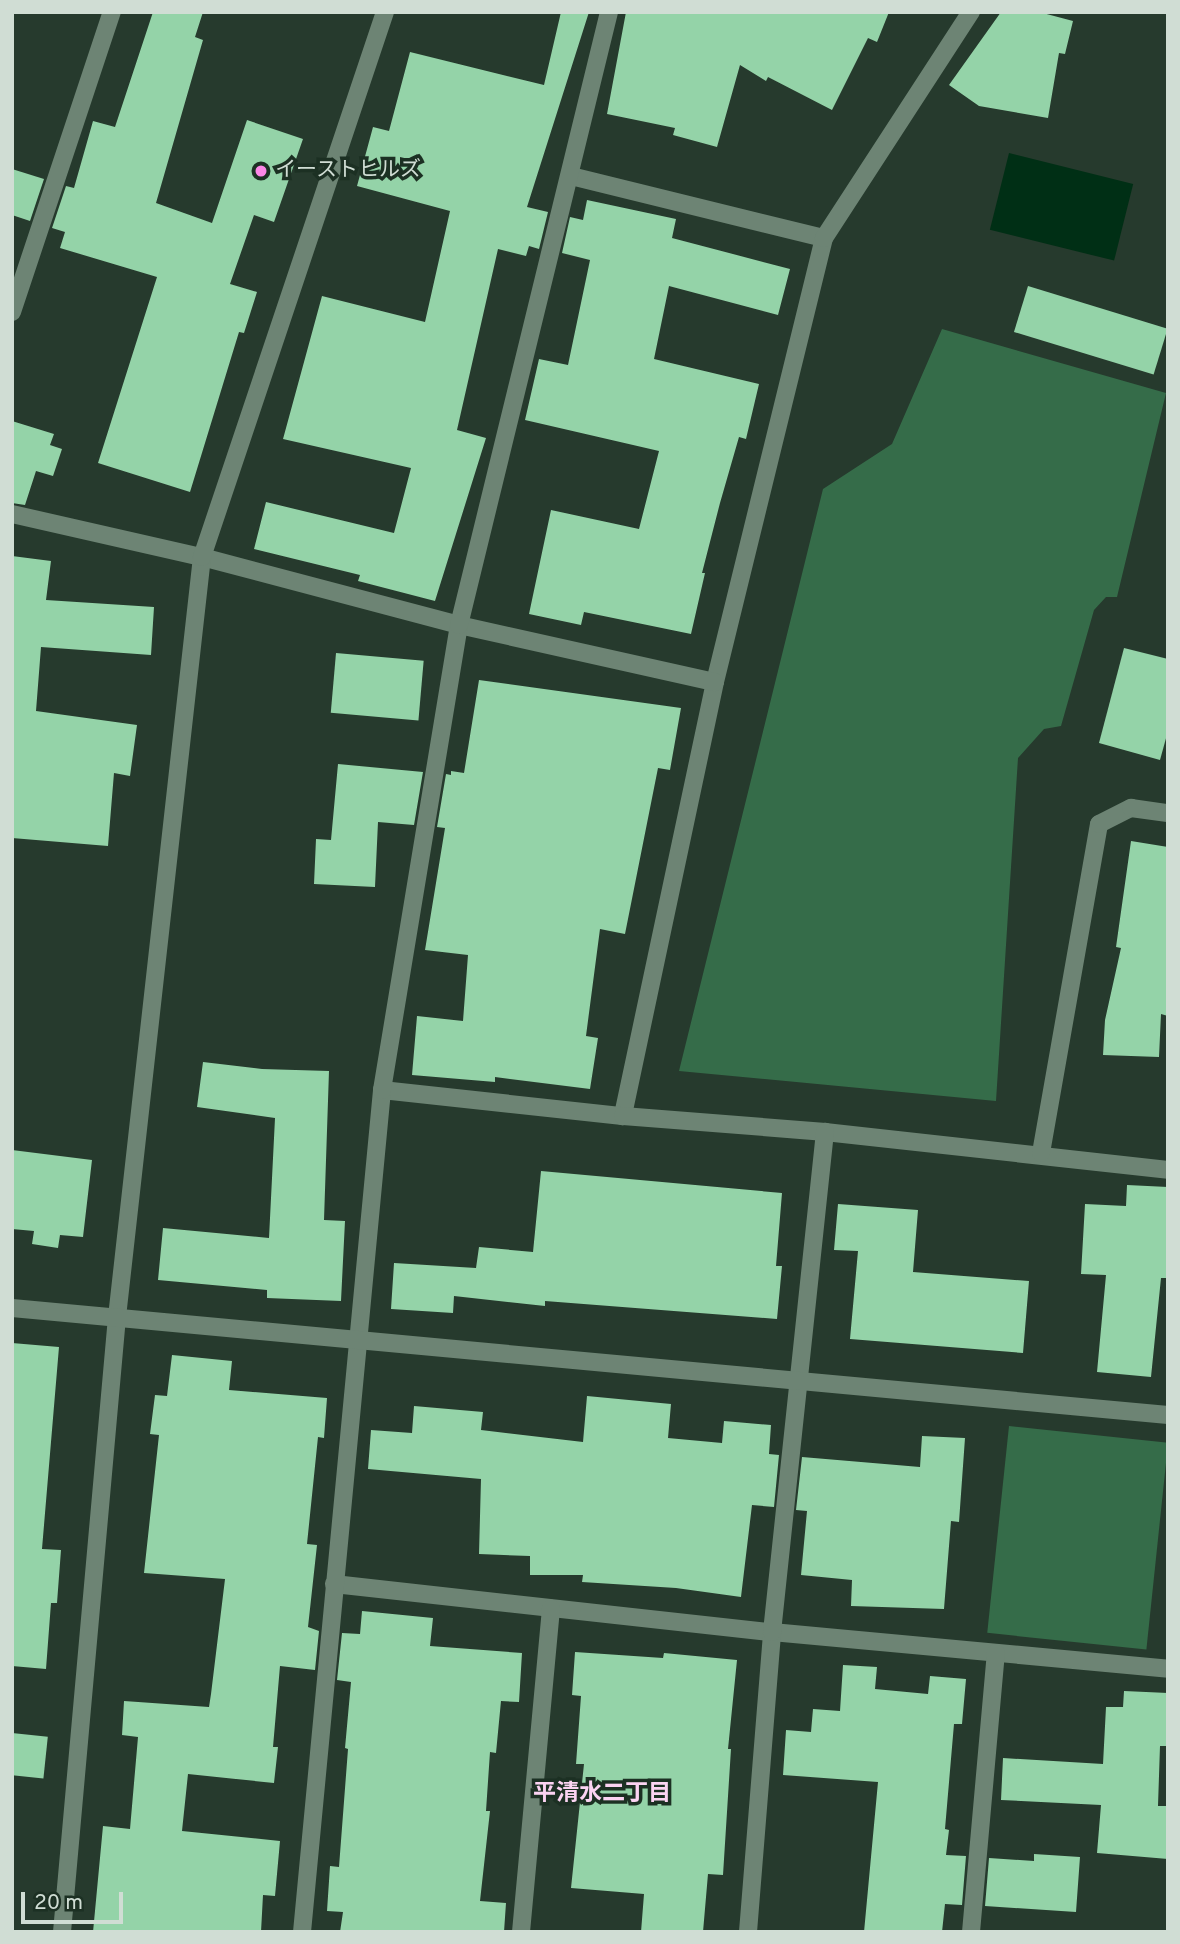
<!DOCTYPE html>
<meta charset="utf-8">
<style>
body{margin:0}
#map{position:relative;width:1180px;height:1944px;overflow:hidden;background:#263a2d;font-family:Overpass,"Noto Sans JP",sans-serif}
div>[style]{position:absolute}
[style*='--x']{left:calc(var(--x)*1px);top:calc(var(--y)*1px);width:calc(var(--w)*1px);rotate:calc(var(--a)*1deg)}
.green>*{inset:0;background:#356c49;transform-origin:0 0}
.water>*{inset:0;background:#002f15;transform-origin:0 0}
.building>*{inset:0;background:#94d3a8;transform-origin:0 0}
.service>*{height:18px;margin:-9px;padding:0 9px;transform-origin:9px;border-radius:9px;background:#6d8474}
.minor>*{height:18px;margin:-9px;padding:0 9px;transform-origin:9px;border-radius:9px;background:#6d8474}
.dots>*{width:19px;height:19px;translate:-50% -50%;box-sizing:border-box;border:4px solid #1c3023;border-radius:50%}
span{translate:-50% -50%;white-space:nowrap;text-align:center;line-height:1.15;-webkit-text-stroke:7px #1c3023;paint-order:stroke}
.poi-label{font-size:21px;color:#d0ddd4}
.left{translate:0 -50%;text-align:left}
.neighbourhood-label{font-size:23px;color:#fbd3f2;font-weight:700}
.frame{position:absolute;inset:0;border:14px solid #d0ddd4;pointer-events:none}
.scale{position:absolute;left:21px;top:1892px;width:102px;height:32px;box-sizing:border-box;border:4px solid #d0ddd4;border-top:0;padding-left:9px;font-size:21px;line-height:24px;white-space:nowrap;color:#d0ddd4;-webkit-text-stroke:5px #1c3023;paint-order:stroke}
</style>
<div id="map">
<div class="green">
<i style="clip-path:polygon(942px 329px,1166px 393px,1117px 597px,1106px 597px,1094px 610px,1061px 726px,1044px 729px,1018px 758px,996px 1101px,679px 1071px,823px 489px,892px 444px)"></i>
<i style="left:1009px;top:1426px;width:160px;height:208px;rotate:6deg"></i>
</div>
<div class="water">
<i style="left:1009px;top:153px;width:128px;height:79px;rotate:14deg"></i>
</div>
<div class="building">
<i style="clip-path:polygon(153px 12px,203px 12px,195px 37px,203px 40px,156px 203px,212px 223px,247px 120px,303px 139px,274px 222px,254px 215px,230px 284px,257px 292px,244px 333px,239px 332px,190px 492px,98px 463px,157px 277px,60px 248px,65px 232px,52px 228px,66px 186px,74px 188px,93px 121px,115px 127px)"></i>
<i style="clip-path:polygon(561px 12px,589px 12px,527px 207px,548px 212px,539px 249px,529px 246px,526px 256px,498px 249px,457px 430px,486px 438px,435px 601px,358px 581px,360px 575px,254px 549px,266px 502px,394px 533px,411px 468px,283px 439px,322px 296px,425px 322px,450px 211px,357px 186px,373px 127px,389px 131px,410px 52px,544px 85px)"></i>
<i style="clip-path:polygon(626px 12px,889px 12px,877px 42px,868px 38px,832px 110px,768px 77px,766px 81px,740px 65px,717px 147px,673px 135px,675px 128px,607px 114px)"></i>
<i style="clip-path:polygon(1001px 12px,1039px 12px,1073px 21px,1065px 54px,1059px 53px,1048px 118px,979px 106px,949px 85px)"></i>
<i style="clip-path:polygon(12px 169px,44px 179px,30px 221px,12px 215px)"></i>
<i style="clip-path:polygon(587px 200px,676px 219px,672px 238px,790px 269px,778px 315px,669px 286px,654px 359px,759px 384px,746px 439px,739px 437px,720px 503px,702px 573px,705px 573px,691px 634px,584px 612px,581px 625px,529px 614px,551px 510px,639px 529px,659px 451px,525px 420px,539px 359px,568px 365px,590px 260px,562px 253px,570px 217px,583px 220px)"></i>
<i style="left:1028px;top:286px;width:146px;height:48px;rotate:17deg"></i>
<i style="clip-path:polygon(12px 421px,54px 434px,50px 445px,62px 449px,53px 476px,36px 471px,25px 505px,12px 503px)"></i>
<i style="clip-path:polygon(12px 556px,51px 561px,46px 600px,154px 607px,151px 655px,41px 647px,36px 711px,137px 725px,130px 776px,114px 773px,108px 846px,12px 838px)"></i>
<i style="clip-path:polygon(1124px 648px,1168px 659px,1168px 731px,1160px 760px,1099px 743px)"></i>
<i style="left:336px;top:653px;width:88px;height:60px;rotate:5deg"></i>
<i style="clip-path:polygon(479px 680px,681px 708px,670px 770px,658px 768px,625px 934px,600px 929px,586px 1036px,598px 1038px,590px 1089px,495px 1077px,495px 1082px,412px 1075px,417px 1016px,463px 1021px,468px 955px,425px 950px,445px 828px,437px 827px,446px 774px,451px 775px,451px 771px,464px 773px)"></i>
<i style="clip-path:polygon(338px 764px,423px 772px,414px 825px,378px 822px,375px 887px,314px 884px,316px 839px,331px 840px)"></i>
<i style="clip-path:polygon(1131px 841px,1168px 847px,1168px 1016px,1161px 1014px,1159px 1057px,1103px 1055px,1105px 1020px,1121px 948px,1116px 947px)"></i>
<i style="clip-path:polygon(203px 1062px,262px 1069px,329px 1071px,324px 1220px,345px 1221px,341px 1301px,267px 1298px,267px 1290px,158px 1280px,163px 1228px,269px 1238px,275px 1118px,197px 1107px)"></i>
<i style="clip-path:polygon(12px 1150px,92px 1160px,83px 1237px,60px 1235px,58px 1248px,32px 1244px,34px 1231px,12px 1229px)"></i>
<i style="clip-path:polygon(541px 1171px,782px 1193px,776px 1266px,782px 1266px,777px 1319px,545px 1301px,545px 1306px,454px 1296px,453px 1313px,391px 1309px,394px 1263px,476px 1268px,479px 1247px,533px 1252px)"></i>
<i style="clip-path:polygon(1127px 1185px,1168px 1187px,1168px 1278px,1161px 1278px,1151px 1377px,1097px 1372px,1106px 1275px,1081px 1274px,1085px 1204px,1126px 1206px)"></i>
<i style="clip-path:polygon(838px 1204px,918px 1210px,913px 1272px,1029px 1281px,1023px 1353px,850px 1339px,858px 1251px,834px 1250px)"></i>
<i style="clip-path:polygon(12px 1343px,59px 1347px,42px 1549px,61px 1550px,57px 1603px,51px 1603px,46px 1669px,12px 1666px)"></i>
<i style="clip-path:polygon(172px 1355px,232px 1361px,229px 1390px,327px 1398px,324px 1438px,318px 1437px,307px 1544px,317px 1545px,308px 1627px,319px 1631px,315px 1670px,280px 1666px,273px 1747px,278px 1747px,274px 1783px,188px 1774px,182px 1831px,280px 1841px,275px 1896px,263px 1895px,261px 1932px,93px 1932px,103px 1826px,130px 1829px,138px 1737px,122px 1735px,124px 1701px,209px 1707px,211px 1694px,225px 1579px,144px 1573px,159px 1435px,150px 1434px,155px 1395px,167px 1396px)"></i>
<i style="clip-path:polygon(587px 1396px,671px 1404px,668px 1438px,722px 1443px,724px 1421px,771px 1425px,769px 1454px,779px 1455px,774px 1507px,752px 1505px,741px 1597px,676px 1588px,582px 1582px,583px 1575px,530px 1575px,530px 1556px,479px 1554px,481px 1479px,368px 1469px,371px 1430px,412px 1433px,414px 1406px,483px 1412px,481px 1430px,583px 1442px)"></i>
<i style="clip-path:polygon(922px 1436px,965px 1438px,959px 1522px,951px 1521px,944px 1609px,851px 1606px,852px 1580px,801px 1575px,807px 1511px,796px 1510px,802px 1457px,920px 1467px)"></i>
<i style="clip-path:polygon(362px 1611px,433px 1618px,430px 1646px,522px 1653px,519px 1702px,501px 1701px,496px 1753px,490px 1752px,486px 1811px,490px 1811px,480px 1901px,506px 1903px,504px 1932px,340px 1932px,343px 1912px,327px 1911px,330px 1866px,339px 1867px,348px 1749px,345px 1748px,351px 1682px,337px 1680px,342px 1633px,360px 1634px)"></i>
<i style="clip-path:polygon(575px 1652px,663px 1658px,664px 1653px,737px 1660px,728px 1749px,731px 1749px,723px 1875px,708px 1874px,703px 1932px,641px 1932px,644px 1894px,571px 1888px,584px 1764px,576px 1764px,581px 1696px,572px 1695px)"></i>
<i style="clip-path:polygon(843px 1665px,877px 1667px,875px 1689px,928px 1694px,930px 1676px,966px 1679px,962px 1724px,954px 1724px,945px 1829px,949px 1830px,946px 1855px,966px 1856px,962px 1905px,945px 1904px,942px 1932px,864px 1932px,878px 1782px,783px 1775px,786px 1730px,811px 1732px,813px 1709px,840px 1711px)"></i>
<i style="clip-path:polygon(1124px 1691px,1168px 1693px,1168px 1746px,1160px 1746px,1158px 1806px,1168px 1806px,1168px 1859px,1097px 1853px,1101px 1805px,1001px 1800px,1003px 1758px,1103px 1764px,1106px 1707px,1123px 1707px)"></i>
<i style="left:12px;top:1733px;width:36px;height:42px;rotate:6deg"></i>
<i style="clip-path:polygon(1034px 1854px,1080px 1857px,1076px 1912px,985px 1906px,989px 1858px,1034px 1861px)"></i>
</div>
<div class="service">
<i style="--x:571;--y:176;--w:260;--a:13.8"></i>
<i style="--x:824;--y:238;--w:457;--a:103.8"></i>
<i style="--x:715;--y:682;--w:444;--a:102"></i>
<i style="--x:824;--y:238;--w:270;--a:-57"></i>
<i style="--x:12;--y:312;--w:316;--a:-71.6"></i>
<i style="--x:12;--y:514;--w:195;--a:12.8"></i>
<i style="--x:202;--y:557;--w:266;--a:14.8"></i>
<i style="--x:459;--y:625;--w:262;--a:12.6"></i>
<i style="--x:382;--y:1090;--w:242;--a:6.2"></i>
<i style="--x:623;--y:1116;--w:203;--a:4.5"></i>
<i style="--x:825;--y:1132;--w:345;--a:6.3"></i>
<i style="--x:1041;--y:1153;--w:334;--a:-80"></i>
<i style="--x:1099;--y:824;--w:36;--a:-27"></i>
<i style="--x:1131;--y:808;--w:37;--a:8"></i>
<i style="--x:334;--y:1584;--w:441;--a:6.3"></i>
<i style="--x:772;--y:1632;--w:398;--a:5.3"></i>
<i style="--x:62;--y:1932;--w:617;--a:-84.89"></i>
<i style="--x:117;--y:1317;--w:765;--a:-83.62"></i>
<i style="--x:202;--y:557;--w:575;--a:-71.44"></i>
<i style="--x:302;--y:1932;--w:846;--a:-84.57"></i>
<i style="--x:382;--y:1090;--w:471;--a:-80.6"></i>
<i style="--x:459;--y:625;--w:631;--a:-76.25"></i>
<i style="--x:521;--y:1932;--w:325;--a:-84.7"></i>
<i style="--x:748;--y:1932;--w:301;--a:-85.4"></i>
<i style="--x:772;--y:1632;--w:503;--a:-83.95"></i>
<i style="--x:971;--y:1932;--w:280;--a:-84.9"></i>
</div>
<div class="minor">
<i style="--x:12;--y:1308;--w:1161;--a:5.29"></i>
</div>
<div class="dots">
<i style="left:261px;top:171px;background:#fb87e6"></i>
</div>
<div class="poi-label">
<span class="left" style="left:275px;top:171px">イーストヒルズ</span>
</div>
<div class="neighbourhood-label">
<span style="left:602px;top:1795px">平清水二丁目</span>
</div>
<div class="frame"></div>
<div class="scale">20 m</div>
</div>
